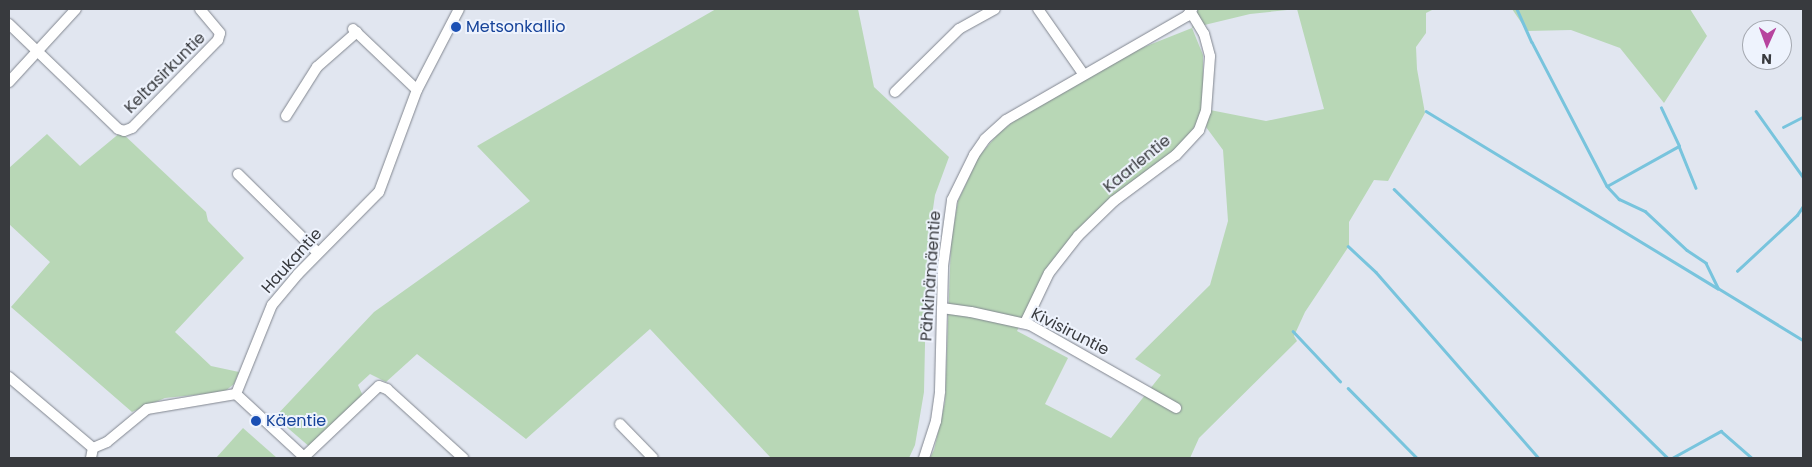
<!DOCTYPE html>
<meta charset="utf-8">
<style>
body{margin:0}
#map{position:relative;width:1812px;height:467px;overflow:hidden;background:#e1e6f0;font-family:Poppins,sans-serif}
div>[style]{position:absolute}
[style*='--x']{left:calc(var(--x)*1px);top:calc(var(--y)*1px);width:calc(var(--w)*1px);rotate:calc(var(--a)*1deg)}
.green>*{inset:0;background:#b8d7b6}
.stream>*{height:2.5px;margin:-1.25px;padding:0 1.25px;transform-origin:1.25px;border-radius:1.25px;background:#78c4dd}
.roads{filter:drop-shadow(0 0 1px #81868f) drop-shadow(0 0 1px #81868f)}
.minor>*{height:10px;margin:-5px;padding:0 5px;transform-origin:5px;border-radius:5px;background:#fff}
.dots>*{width:14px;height:14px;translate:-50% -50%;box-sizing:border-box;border:2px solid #eef3fd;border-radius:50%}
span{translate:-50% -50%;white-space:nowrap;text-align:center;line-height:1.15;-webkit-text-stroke:4px #eef3fd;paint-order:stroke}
.transit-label{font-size:16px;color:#164399}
.left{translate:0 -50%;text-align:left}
.street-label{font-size:16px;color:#383a3e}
.frame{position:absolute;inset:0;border:10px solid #383a3e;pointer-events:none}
.north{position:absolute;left:1742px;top:20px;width:50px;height:50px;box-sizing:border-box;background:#eef3fd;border:1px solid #a5a9b1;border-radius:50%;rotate:182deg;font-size:14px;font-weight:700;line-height:20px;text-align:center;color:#383a3e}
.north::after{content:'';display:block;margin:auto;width:18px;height:22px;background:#b7449e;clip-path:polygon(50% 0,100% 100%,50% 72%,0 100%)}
</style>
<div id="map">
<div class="green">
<i style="clip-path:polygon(716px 9px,858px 9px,874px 87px,949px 157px,935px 195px,927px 250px,924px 392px,915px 445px,909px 458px,771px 458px,650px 329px,526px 439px,417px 354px,386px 382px,370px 374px,358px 385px,363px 396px,311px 448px,275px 417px,374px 312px,530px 201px,477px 146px)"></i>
<i style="clip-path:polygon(evenodd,1198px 9px,1434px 9px,1426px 13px,1426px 33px,1416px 47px,1417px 69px,1425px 113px,1388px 181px,1374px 180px,1349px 222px,1349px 246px,1305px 312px,1294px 336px,1297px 341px,1199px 438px,1190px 458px,930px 458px,934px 450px,945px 402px,951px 242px,958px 201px,979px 156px,998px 134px,1014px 121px,1134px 51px,1192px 28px,1198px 9px,1297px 9px,1324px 109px,1266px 121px,1210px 110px,1206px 127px,1223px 150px,1228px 221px,1210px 285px,1135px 359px,1161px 375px,1111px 438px,1045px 404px,1068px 358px,1017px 331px,1043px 275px,1116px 195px,1183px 143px,1199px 121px,1203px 105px,1203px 55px,1192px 28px,1250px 14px,1297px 9px)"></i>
<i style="clip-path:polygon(1512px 9px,1690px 9px,1707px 36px,1664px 103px,1620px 48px,1571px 30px,1527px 31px)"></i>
<i style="clip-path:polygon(121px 132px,206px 212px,208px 221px,244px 258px,175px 332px,211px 366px,239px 372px,234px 384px,224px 392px,165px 398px,132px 412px,11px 307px,50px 262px,9px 224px,9px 168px,47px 134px,80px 166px)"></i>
<i style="clip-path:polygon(243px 428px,277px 458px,216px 458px)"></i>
</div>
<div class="stream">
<i style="--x:1517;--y:9;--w:36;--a:66"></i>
<i style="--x:1532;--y:42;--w:162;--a:62.5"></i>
<i style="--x:1607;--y:186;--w:18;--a:47"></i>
<i style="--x:1619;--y:199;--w:29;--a:25"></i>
<i style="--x:1645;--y:211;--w:57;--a:42.9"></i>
<i style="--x:1687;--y:250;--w:23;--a:34"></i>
<i style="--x:1706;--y:263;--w:28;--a:64"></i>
<i style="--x:1718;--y:288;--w:100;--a:31.5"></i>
<i style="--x:1426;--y:111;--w:341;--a:31.3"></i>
<i style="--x:1756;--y:111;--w:81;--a:54.5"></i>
<i style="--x:1783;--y:127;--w:22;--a:-27"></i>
<i style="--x:1679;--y:146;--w:45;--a:68"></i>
<i style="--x:1607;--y:186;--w:82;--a:-29.1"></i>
<i style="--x:1679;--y:146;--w:42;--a:-115.3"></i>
<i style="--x:1394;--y:189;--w:384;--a:44.5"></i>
<i style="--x:1348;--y:246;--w:38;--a:43"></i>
<i style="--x:1376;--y:272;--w:247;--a:48.8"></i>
<i style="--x:1737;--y:271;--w:82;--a:-43"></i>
<i style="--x:1797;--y:215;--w:11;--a:-56"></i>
<i style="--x:1293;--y:331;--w:69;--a:46.8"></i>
<i style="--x:1348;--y:388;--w:98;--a:45.4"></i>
<i style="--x:1672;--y:458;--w:56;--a:-28.9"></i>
<i style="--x:1721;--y:431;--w:41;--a:41.1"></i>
</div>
<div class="roads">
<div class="minor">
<i style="--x:1038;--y:9;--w:80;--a:55.1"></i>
<i style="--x:9;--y:24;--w:151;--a:43.9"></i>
<i style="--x:118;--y:129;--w:6;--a:18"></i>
<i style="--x:124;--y:131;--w:9;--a:-21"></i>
<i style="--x:132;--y:128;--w:123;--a:-45.7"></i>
<i style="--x:218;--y:40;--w:7;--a:-74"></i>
<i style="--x:220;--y:33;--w:31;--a:-130"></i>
<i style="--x:353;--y:29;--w:88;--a:43.6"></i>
<i style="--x:9;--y:82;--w:99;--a:-47.5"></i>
<i style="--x:895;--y:92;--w:90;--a:-44.5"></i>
<i style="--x:959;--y:29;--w:41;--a:-29.1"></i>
<i style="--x:286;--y:116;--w:58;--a:-57.7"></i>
<i style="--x:317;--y:67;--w:53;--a:-41.2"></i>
<i style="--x:238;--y:174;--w:112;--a:44.6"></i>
<i style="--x:942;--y:308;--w:29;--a:8"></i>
<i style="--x:971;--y:312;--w:60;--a:12.4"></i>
<i style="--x:1030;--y:325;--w:168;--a:29.6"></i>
<i style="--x:1025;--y:323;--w:55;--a:-64.4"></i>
<i style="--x:1049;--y:273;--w:47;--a:-51.9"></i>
<i style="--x:1078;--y:236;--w:50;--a:-44.2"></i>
<i style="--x:1114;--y:201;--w:77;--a:-36.6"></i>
<i style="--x:1176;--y:155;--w:34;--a:-47"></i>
<i style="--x:1199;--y:130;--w:20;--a:-70"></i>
<i style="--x:1206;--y:111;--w:55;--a:-85.8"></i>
<i style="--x:1210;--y:56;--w:23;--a:-105"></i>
<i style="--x:1204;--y:34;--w:27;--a:-121"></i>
<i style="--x:9;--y:377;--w:110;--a:40.2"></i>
<i style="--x:236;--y:394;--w:96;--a:-68"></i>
<i style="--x:272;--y:305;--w:40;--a:-50"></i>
<i style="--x:298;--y:274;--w:115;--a:-45.4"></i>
<i style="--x:379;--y:192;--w:109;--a:-69.6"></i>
<i style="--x:417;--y:90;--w:91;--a:-62.6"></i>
<i style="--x:236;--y:394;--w:94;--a:42.8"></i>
<i style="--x:620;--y:424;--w:47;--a:45.9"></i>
<i style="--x:304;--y:457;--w:103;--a:-43.4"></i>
<i style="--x:379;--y:386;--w:9;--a:21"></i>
<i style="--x:387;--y:389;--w:103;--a:42.2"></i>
<i style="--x:91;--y:458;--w:10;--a:-79"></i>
<i style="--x:93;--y:448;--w:15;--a:-23"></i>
<i style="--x:107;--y:442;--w:52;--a:-39.5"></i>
<i style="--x:147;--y:409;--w:90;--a:-9.6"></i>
<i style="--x:924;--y:458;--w:39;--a:-72"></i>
<i style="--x:936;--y:421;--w:30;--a:-82"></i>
<i style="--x:940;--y:391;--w:125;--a:-88.6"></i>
<i style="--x:943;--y:266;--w:67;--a:-82.2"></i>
<i style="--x:952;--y:200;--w:50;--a:-63.9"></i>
<i style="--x:974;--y:155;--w:19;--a:-55"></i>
<i style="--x:985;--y:139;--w:28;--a:-42"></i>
<i style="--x:1006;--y:120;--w:209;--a:-29.9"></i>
<i style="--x:1187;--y:16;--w:9;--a:-54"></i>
</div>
</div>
<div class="dots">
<i style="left:456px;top:27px;background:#1a4fb4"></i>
<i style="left:256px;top:421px;background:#1a4fb4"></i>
</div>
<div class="transit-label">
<span class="left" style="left:466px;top:27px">Metsonkallio</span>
<span class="left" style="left:266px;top:421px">Käentie</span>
</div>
<div class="street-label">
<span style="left:165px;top:73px;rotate:-45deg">Keltasirkuntie</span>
<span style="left:1137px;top:164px;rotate:-39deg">Kaarlentie</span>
<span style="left:292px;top:261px;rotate:-48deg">Haukantie</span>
<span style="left:931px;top:276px;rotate:-86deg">Pähkinämäentie</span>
<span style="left:1070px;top:332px;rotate:27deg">Kivisiruntie</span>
</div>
<div class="frame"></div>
<div class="north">N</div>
</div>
